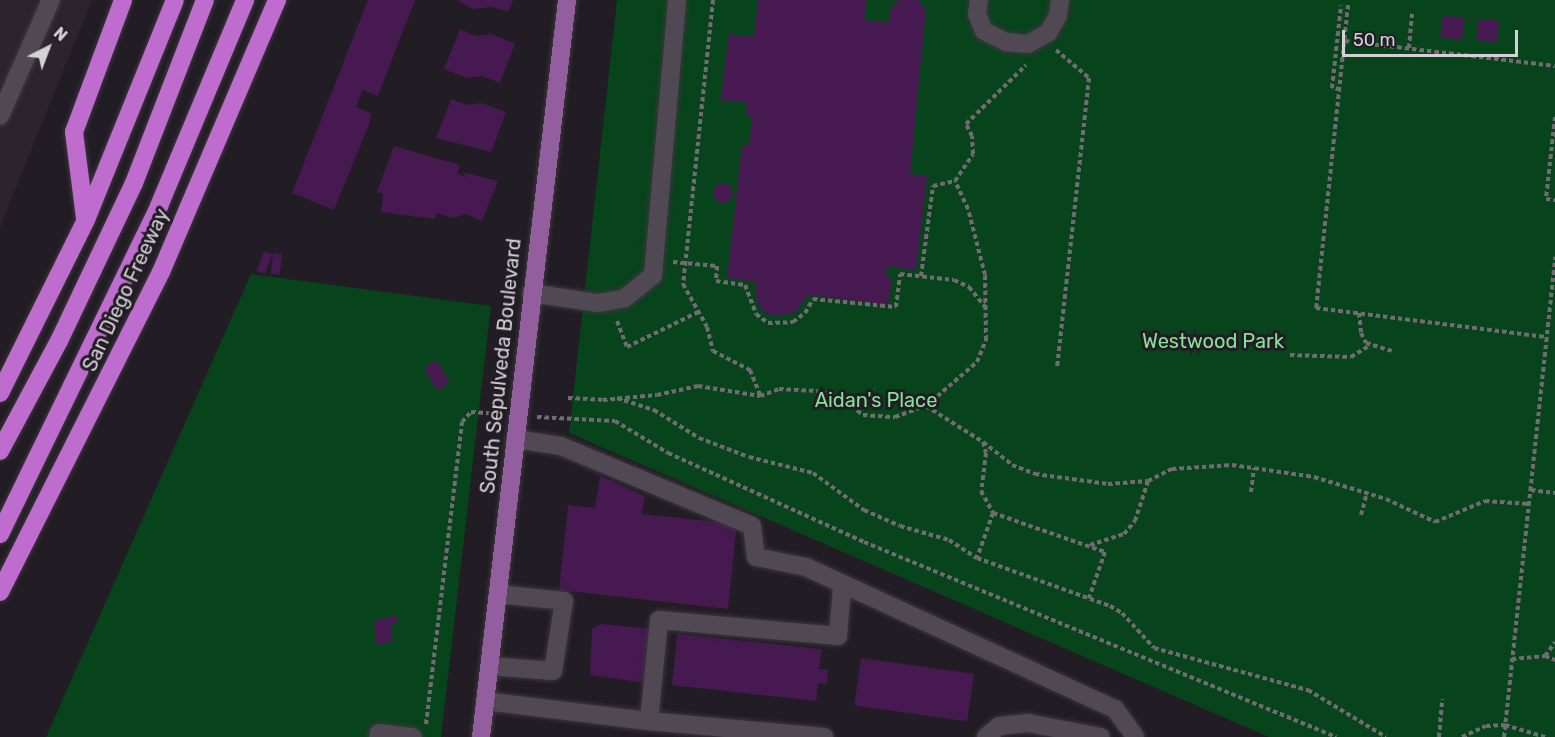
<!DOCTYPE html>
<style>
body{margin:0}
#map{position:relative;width:1555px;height:737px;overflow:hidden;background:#221c24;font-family:Rubik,sans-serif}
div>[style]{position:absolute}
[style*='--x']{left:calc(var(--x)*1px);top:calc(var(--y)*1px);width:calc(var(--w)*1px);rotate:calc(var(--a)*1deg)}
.built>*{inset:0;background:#2d232f}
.green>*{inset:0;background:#07441b}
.building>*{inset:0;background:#461950;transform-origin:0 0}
.round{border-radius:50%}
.path>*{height:4px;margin-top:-2px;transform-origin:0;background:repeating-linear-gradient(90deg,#716c72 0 4.5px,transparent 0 7.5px)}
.roads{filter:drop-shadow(0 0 2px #3c363d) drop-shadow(0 0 2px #3c363d)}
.minor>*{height:18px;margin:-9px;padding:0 9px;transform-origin:9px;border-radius:9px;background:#504852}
.major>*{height:18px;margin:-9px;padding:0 9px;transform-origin:9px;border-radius:9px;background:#925e9d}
.highway>*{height:18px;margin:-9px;padding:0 9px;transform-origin:9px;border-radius:9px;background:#be6dcf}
span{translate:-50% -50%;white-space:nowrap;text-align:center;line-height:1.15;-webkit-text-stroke:6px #221c24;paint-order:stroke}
.street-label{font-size:20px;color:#d4d0d5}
.park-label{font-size:20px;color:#87e198}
.north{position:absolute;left:18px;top:18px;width:60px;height:60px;-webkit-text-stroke:4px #221c24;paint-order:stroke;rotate:42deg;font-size:16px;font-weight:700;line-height:24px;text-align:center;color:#d4d0d5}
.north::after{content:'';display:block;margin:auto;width:21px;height:27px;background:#d4d0d5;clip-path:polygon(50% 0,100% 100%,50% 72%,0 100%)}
.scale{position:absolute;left:1342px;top:30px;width:176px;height:27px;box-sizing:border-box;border:3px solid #d4d0d5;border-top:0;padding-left:8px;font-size:18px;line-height:21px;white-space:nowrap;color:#d4d0d5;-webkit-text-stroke:4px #221c24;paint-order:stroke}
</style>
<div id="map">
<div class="built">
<i style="clip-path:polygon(0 0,92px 0,0 227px)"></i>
</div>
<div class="green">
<i style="clip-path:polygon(617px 0,1555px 0,1555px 737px,1269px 737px,569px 433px)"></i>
<i style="clip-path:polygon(251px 274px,491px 306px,441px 737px,46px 737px)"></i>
</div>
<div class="building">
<i style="clip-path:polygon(368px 0,415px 0,378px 96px,363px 90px,356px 107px,371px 113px,370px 122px,334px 210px,292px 193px)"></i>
<i style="clip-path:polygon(457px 0,513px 0,508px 12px,492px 7px,473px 9px)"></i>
<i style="clip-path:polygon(758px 0,867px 0,864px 20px,888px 23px,891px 8px,899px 0,918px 0,926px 9px,910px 174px,927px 176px,916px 270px,887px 266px,886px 276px,892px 277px,888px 305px,808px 295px,795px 313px,774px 316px,761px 310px,756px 297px,756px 282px,727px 278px,742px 145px,749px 146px,752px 116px,746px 116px,747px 103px,723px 100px,720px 105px,729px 34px,754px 37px)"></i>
<i style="left:1443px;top:15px;width:22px;height:22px;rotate:8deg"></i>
<i style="left:1478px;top:19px;width:21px;height:21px;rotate:5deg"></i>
<i style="clip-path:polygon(460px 29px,476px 36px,491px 34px,515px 44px,500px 83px,482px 76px,467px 78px,444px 69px)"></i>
<i style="clip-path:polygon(451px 99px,468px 105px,482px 103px,506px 112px,491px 152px,436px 138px)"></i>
<i style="clip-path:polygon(394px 146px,460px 165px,457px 173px,466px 177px,462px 172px,498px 181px,482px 221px,466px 214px,452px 218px,437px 213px,434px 219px,381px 212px,383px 194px,377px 192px)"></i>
<i class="round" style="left:713px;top:183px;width:20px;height:20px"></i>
<i style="left:264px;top:251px;width:9px;height:21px;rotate:21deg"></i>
<i style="left:273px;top:253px;width:9px;height:21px;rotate:6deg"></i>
<i style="left:437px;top:360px;width:26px;height:15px;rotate:61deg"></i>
<i style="clip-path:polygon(600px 476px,645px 496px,642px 514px,737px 524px,728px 609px,559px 590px,568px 505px,595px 508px)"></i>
<i style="clip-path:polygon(396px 615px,398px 623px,390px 625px,393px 641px,376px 645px,374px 621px)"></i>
<i style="clip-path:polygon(601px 624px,651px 629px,645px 683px,590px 675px,592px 629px)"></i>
<i style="clip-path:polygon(677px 634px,822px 649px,819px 669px,828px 669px,827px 684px,818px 683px,816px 701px,672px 685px)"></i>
<i style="left:861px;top:658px;width:114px;height:48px;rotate:8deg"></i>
</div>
<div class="path">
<i style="--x:713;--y:0;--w:286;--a:96"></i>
<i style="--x:683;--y:284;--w:49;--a:60.8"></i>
<i style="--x:707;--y:327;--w:25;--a:76"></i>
<i style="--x:713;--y:351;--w:42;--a:27.2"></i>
<i style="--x:750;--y:370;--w:27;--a:68"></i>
<i style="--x:1348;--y:5;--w:305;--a:96"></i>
<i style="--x:1316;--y:308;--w:233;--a:7.2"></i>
<i style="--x:1345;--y:41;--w:211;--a:6.8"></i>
<i style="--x:1409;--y:48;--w:35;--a:-85"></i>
<i style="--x:1056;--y:50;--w:43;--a:40.3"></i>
<i style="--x:1089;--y:78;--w:290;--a:96.3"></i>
<i style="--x:1340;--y:89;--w:8;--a:-173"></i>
<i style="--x:1332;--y:88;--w:83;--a:-83.8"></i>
<i style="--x:1555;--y:117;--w:82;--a:96.3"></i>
<i style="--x:1546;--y:199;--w:9;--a:6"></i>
<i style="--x:673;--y:262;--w:44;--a:5.2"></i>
<i style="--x:717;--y:266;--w:15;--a:94"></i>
<i style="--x:716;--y:281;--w:29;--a:8"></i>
<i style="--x:745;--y:285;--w:31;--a:69"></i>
<i style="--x:756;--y:314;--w:15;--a:37"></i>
<i style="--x:768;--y:323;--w:25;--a:-2"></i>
<i style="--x:793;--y:322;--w:15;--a:-37"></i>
<i style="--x:805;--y:313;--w:16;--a:-60"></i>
<i style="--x:813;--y:299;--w:83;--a:5.5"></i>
<i style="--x:896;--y:307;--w:33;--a:-83"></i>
<i style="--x:900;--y:274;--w:54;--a:6.3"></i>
<i style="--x:954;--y:280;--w:17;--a:25"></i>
<i style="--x:969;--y:287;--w:28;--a:51"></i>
<i style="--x:921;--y:276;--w:91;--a:-82.4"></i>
<i style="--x:933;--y:186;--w:23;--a:-13"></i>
<i style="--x:1359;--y:313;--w:20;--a:84"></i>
<i style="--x:1361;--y:333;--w:11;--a:63"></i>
<i style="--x:1366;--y:343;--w:27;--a:17"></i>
<i style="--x:617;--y:321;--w:28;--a:69"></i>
<i style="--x:627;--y:347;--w:79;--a:-26.2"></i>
<i style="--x:1290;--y:355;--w:61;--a:1.9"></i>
<i style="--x:1351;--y:357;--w:22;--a:-32"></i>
<i style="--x:568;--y:398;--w:35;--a:3"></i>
<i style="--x:603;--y:400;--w:54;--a:-5.3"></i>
<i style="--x:657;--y:395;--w:42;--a:-12.4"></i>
<i style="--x:698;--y:386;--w:63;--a:9.2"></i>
<i style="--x:760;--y:396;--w:20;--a:-20"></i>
<i style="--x:779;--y:389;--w:37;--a:3"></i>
<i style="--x:816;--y:391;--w:25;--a:12"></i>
<i style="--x:840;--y:396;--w:30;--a:40"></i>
<i style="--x:863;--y:415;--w:32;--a:4"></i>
<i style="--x:895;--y:417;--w:33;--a:-20"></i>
<i style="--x:926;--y:406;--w:67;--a:-40.8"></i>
<i style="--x:977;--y:362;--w:24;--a:-68"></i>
<i style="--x:986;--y:340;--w:65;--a:-90.9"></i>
<i style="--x:985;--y:275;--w:68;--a:-104.4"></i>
<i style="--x:968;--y:209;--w:31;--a:-115"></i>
<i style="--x:955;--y:181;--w:32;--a:-56"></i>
<i style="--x:973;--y:154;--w:18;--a:-93"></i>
<i style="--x:972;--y:136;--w:13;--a:-117"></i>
<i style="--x:966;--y:124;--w:84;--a:-44.5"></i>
<i style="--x:617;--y:398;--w:39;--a:18"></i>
<i style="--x:654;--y:410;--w:53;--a:31.9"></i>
<i style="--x:699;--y:438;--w:53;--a:20.8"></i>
<i style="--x:749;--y:457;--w:66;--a:14"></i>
<i style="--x:813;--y:473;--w:63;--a:36"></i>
<i style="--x:864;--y:510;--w:39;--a:24"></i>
<i style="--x:900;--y:526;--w:51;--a:15.9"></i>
<i style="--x:949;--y:540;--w:33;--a:33"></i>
<i style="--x:977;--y:558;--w:141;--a:19.8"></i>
<i style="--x:1110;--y:606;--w:14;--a:30"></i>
<i style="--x:1122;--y:613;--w:47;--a:47.6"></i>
<i style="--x:1154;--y:648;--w:160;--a:15.3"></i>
<i style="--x:1308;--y:690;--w:91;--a:31.1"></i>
<i style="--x:926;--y:406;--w:67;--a:32.3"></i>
<i style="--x:983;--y:442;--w:11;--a:75"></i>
<i style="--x:986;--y:453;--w:38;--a:97"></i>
<i style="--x:981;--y:491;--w:25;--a:61"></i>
<i style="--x:993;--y:513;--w:48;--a:109.6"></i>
<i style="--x:537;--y:417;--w:78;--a:2.9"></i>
<i style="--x:615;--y:421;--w:62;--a:31.1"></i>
<i style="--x:668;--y:453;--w:215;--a:24.4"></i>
<i style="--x:864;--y:542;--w:511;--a:22.45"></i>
<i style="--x:983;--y:442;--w:37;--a:38"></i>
<i style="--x:1012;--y:465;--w:25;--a:21"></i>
<i style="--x:1035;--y:474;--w:74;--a:7.8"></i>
<i style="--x:1108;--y:484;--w:40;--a:-4.3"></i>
<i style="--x:1148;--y:481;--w:27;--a:-27"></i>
<i style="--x:1172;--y:469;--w:60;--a:-3.8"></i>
<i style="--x:1232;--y:465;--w:83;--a:8.3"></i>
<i style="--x:1314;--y:477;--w:75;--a:17"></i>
<i style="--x:1386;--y:499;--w:54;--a:25.1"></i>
<i style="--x:1435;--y:522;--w:54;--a:-22.8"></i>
<i style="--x:1485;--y:501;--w:44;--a:3.9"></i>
<i style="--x:1531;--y:490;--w:24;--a:7"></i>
<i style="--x:1251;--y:492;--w:24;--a:-83"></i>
<i style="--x:993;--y:513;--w:119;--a:19.2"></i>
<i style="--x:1105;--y:552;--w:49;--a:109.2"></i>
<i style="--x:1361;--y:515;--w:23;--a:-75"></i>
<i style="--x:1090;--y:545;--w:36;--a:-18"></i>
<i style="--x:1124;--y:534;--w:17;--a:-50"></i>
<i style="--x:1135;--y:521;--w:42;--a:-72"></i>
<i style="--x:1545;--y:656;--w:11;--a:22"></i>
<i style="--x:1512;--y:659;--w:33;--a:-5"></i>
<i style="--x:1545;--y:656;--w:17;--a:-54"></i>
<i style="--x:426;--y:724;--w:304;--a:-83.2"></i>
<i style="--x:462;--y:422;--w:13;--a:-48"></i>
<i style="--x:471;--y:412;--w:29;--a:4"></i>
<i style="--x:1439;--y:737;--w:38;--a:-85"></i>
<i style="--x:1462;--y:737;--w:26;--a:-25"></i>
<i style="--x:1486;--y:726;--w:19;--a:-3"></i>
<i style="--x:1505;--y:725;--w:42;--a:16.7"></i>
<i style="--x:1504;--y:737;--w:483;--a:-83.9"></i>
</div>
<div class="roads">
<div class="minor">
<i style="--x:979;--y:0;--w:14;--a:98"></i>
<i style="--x:977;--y:14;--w:18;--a:68"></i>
<i style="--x:984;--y:31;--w:25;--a:27"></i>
<i style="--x:1006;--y:42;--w:22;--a:5"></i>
<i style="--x:1028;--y:44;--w:23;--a:-29"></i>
<i style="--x:1048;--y:33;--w:20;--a:-60"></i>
<i style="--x:1058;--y:16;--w:16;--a:-83"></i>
<i style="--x:0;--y:116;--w:127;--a:-66.3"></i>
<i style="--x:531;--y:293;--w:68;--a:8.5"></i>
<i style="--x:598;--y:303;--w:27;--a:-10"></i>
<i style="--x:625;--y:298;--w:36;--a:-39"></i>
<i style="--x:653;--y:275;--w:276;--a:-85"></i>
<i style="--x:515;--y:439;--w:47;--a:8.7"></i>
<i style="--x:561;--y:446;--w:207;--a:22.7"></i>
<i style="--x:752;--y:526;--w:31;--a:83"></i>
<i style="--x:756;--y:557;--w:51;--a:11.3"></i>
<i style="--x:806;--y:567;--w:340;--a:24.7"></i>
<i style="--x:1115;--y:709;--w:34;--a:54"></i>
<i style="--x:489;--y:666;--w:64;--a:4.5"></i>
<i style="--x:553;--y:671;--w:71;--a:-81.1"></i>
<i style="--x:564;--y:601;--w:66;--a:-173.9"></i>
<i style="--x:485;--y:701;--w:165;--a:7"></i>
<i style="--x:649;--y:721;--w:101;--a:-84.3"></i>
<i style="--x:659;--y:620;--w:180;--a:5.1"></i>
<i style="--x:838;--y:636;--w:49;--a:-85.3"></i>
<i style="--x:649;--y:721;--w:176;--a:5.2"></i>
<i style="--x:378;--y:737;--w:4;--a:-76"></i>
<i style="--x:379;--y:733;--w:34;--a:7"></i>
<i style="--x:986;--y:737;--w:17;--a:-40"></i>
<i style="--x:999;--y:726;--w:29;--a:-6"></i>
<i style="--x:1028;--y:723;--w:74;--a:10.9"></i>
</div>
<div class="major">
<i style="--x:481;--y:737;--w:742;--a:-83.34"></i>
</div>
<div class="highway">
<i style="--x:85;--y:218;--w:87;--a:-97.3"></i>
<i style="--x:74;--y:132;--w:141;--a:-69.6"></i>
<i style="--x:0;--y:393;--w:193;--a:-63.6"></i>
<i style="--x:86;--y:220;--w:237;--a:-68"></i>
<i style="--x:0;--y:451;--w:125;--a:-61.8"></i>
<i style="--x:59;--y:341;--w:175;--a:-64.6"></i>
<i style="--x:134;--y:183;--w:196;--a:-68.8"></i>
<i style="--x:0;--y:534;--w:365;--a:-64.1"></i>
<i style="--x:159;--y:206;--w:223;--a:-67.3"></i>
<i style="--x:0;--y:592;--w:358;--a:-63.3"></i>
<i style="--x:161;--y:272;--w:296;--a:-66.9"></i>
</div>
</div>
<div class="street-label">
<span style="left:126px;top:290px;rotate:-65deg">San Diego Freeway</span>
<span style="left:501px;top:366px;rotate:-84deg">South Sepulveda Boulevard</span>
</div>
<div class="park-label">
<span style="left:1213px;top:341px">Westwood Park</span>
<span style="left:876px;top:400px">Aidan's Place</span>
</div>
<div class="north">N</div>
<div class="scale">50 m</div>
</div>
